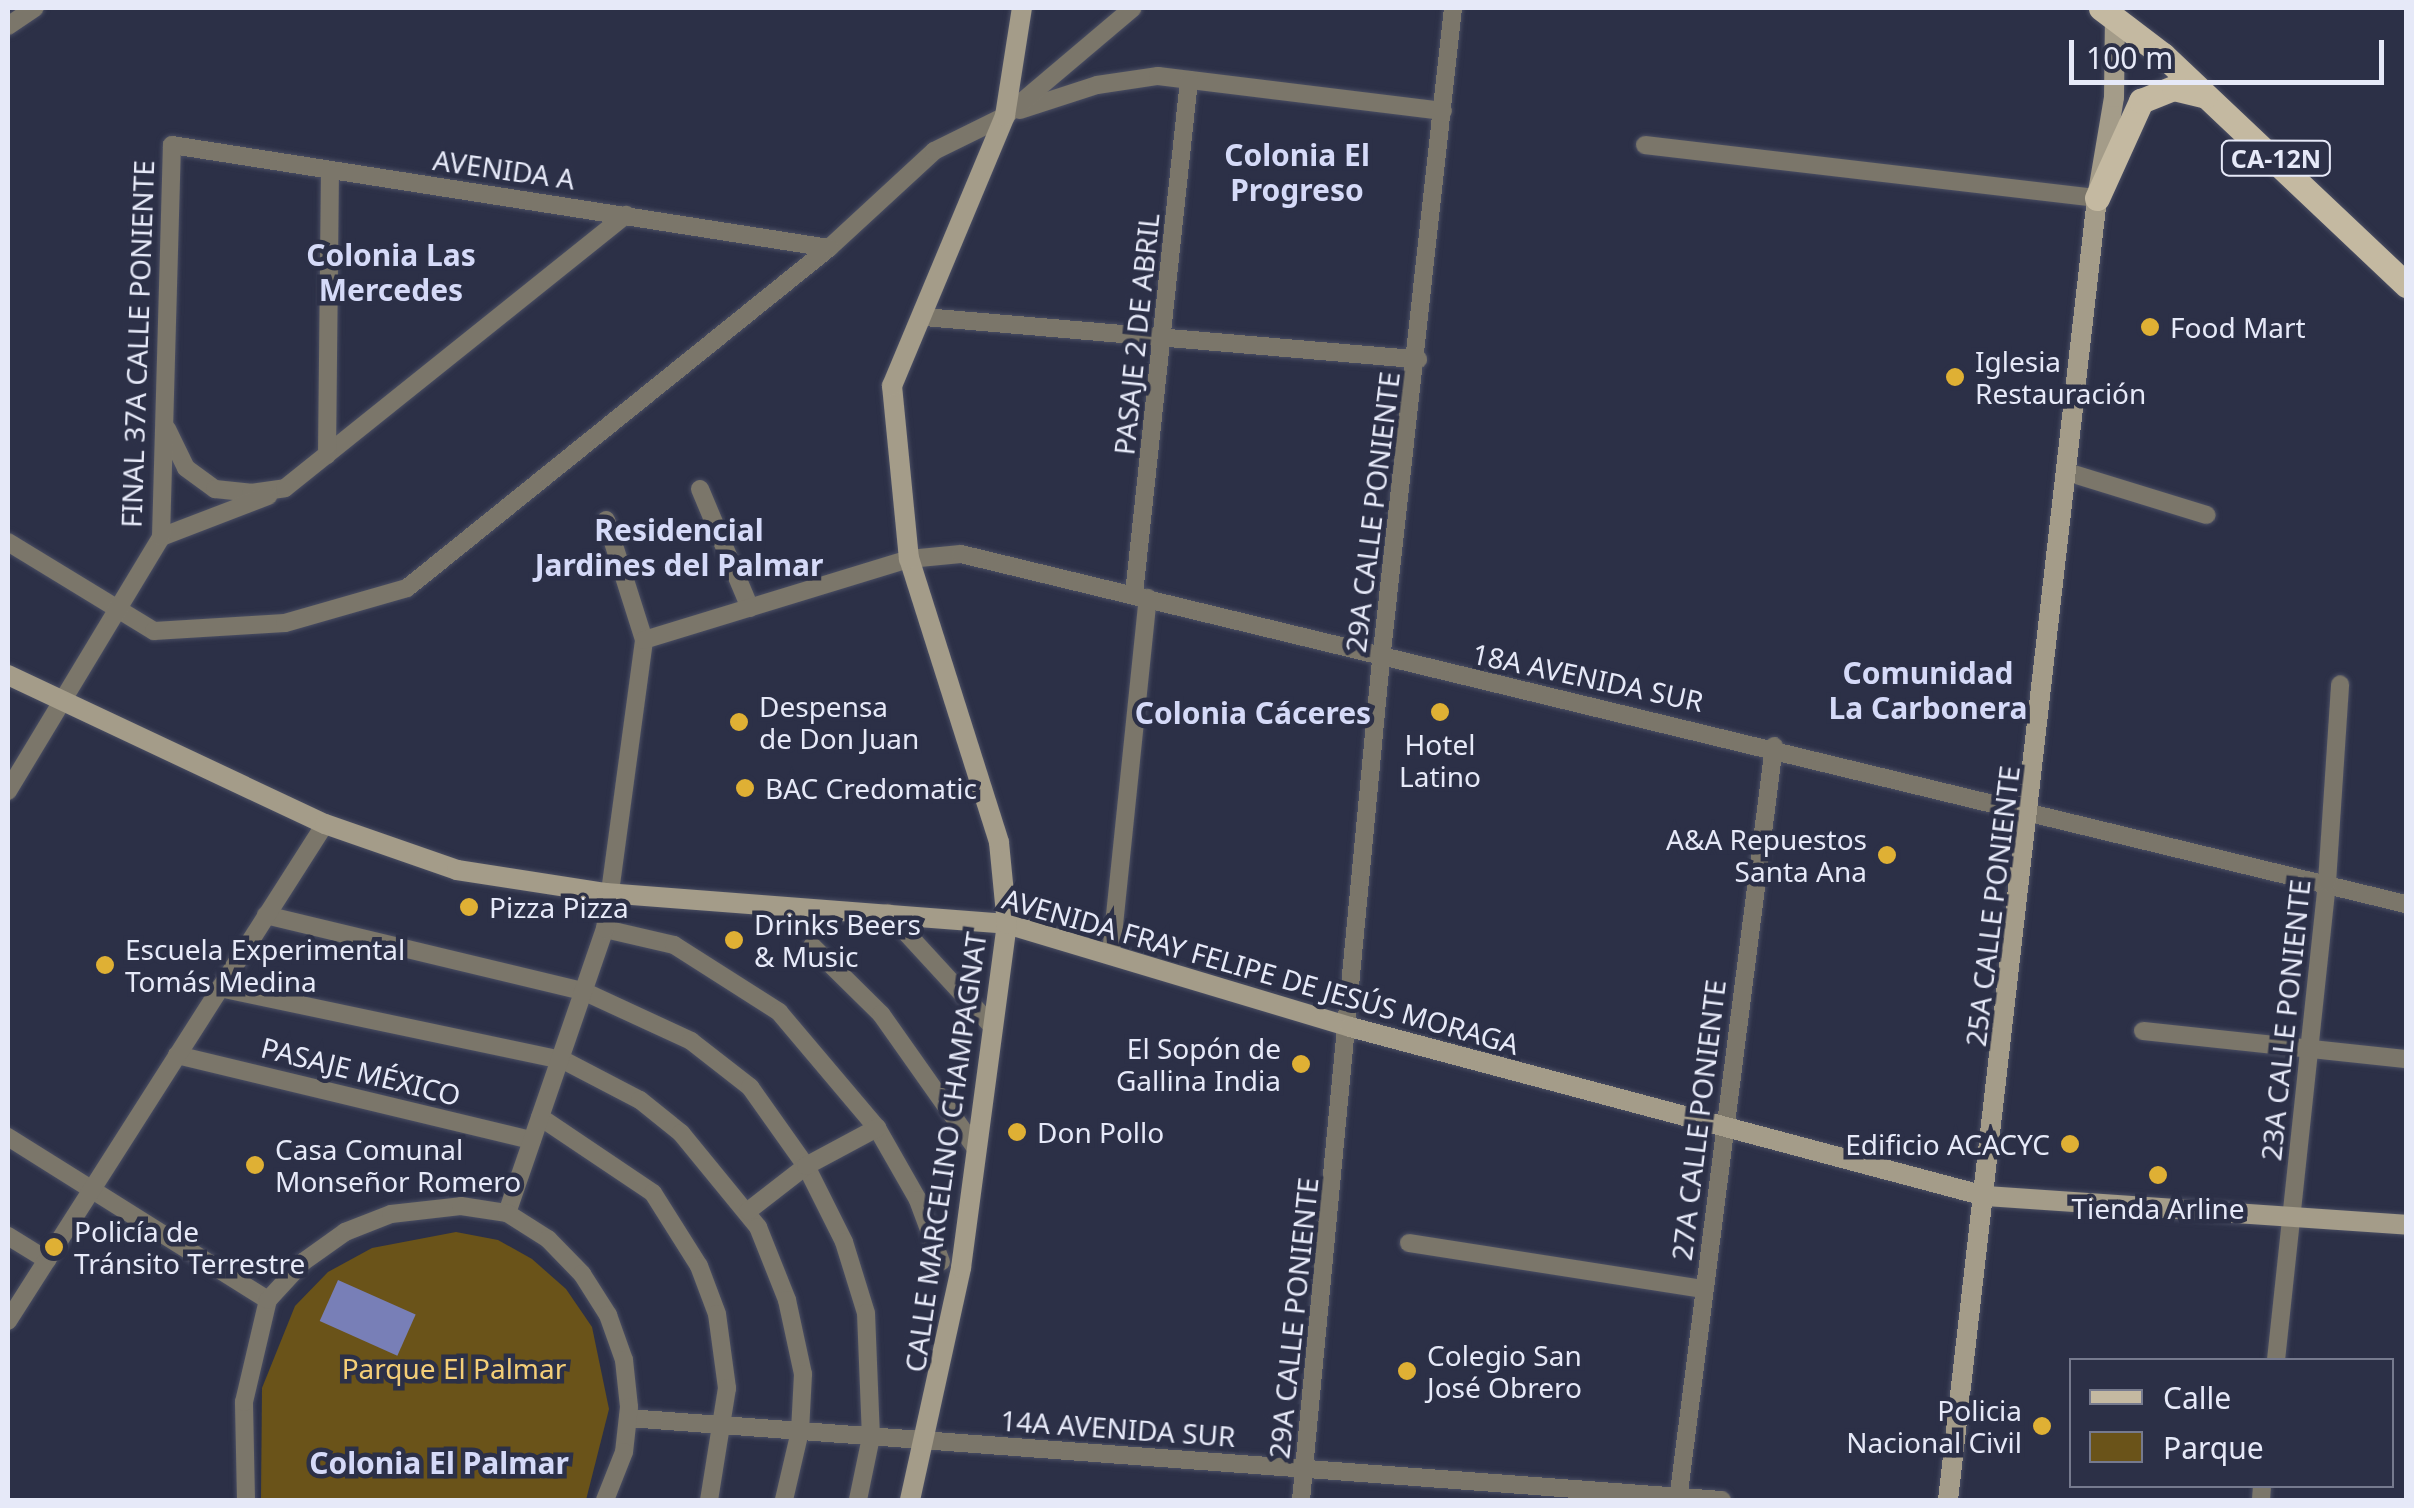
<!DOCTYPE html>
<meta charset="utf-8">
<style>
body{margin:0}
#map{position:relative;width:2414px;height:1508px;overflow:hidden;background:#2c3047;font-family:"Noto Sans",sans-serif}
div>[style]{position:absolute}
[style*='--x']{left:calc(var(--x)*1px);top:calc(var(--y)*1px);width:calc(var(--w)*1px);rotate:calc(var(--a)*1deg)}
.green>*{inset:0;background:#6a5319}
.water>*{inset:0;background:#787fb7;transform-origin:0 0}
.roads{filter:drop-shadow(0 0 2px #4a4e63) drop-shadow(0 0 2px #4a4e63)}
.street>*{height:18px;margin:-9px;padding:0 9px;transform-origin:9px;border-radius:9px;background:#7b766a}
.secondary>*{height:20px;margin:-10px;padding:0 10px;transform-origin:10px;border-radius:10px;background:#a49c89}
.primary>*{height:25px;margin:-12.5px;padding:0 12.5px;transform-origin:12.5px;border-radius:12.5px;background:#c4b9a1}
.dots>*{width:28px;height:28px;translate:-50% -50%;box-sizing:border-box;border:5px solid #2c3047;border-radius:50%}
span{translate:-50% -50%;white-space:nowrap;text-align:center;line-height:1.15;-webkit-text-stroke:9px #2c3047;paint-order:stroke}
.shield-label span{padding:2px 8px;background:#2c3047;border:2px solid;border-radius:8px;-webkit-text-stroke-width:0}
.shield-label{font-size:25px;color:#e6e9f8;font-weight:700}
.street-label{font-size:28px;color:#e6e9f8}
.poi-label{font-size:28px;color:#e6e9f8}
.left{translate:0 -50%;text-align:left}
.right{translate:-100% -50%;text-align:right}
.park-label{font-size:28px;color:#f4ce77}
.neighbourhood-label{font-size:30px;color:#d5daf8;font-weight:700}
.frame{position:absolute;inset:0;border:10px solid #e6e9f8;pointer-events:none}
.legend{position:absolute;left:2069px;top:1358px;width:325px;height:130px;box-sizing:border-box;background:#2c3047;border:2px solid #767a8e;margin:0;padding:12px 18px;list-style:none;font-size:30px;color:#e6e9f8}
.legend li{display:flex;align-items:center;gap:20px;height:50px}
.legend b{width:50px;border:2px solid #767a8e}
.scale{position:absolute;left:2069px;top:40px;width:315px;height:45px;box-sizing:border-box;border:5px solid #e6e9f8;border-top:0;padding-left:12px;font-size:30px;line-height:35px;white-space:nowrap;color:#e6e9f8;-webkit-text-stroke:8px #2c3047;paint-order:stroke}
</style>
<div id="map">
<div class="green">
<i style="clip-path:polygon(456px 1232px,498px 1240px,532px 1259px,566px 1289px,592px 1327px,609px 1409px,586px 1500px,261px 1500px,262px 1388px,295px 1306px,328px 1272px,372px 1248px)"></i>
</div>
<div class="water">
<i style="left:338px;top:1280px;width:85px;height:45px;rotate:24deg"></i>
</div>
<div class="roads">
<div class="street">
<i style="--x:8;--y:26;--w:32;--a:-34"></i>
<i style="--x:1020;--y:110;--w:81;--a:-18"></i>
<i style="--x:1097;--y:85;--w:62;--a:-8.4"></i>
<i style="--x:1158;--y:76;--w:287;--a:7"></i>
<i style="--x:1645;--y:145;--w:455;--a:6.7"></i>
<i style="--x:924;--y:317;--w:496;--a:4.9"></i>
<i style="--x:167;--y:429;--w:43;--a:64"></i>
<i style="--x:186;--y:468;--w:36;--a:36"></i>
<i style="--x:215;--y:489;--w:36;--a:6"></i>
<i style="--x:251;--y:493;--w:34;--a:-8"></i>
<i style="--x:285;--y:488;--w:437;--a:-38.7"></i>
<i style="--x:327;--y:455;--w:284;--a:-89.4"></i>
<i style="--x:2067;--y:472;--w:146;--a:17.1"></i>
<i style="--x:700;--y:489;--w:129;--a:67.2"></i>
<i style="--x:606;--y:520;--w:126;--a:72.4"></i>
<i style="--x:161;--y:537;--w:115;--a:-21"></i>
<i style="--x:8;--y:542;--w:171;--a:31.4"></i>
<i style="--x:154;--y:631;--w:131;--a:-3.5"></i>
<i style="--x:285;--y:623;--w:127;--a:-16"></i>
<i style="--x:407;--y:588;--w:542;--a:-38.86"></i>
<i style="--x:829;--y:248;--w:143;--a:-42.7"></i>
<i style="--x:934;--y:151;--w:79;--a:-26.2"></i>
<i style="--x:1005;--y:116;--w:167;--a:-40.2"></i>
<i style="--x:1134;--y:594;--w:517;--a:-83.89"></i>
<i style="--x:8;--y:791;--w:297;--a:-58.9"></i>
<i style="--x:161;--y:537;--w:392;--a:-88.4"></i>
<i style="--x:172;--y:145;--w:665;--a:8.91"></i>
<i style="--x:888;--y:913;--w:155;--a:47.4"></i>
<i style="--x:266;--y:915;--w:326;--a:13.5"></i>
<i style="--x:583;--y:991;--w:119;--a:24.8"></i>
<i style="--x:691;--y:1041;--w:75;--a:37.9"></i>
<i style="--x:750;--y:1087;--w:97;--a:54.7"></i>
<i style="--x:806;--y:1166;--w:85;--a:63.4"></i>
<i style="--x:844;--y:1242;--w:74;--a:72.8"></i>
<i style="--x:866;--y:1313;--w:124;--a:87.7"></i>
<i style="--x:871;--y:1437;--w:64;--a:101.7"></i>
<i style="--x:605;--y:929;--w:71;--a:13.1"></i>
<i style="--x:674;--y:945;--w:125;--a:32.5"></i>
<i style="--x:779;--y:1012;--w:152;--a:49.8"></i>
<i style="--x:877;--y:1128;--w:83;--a:60.3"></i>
<i style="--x:918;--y:1200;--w:66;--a:69.6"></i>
<i style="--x:812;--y:946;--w:97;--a:44.6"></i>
<i style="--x:881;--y:1014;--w:166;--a:54.8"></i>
<i style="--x:1111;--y:954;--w:358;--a:-84.1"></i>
<i style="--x:220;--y:988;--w:350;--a:11.9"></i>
<i style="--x:563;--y:1060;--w:87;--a:27.5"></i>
<i style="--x:640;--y:1100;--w:53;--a:38.8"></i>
<i style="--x:681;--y:1133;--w:122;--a:50.7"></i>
<i style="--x:758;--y:1227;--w:79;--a:68.3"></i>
<i style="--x:787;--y:1300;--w:76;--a:77.8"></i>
<i style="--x:803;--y:1374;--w:57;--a:93"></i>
<i style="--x:800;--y:1431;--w:71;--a:103.1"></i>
<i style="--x:2143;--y:1031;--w:264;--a:6.1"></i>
<i style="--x:177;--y:1055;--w:365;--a:13.5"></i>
<i style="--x:540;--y:1117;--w:136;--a:33.9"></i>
<i style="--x:653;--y:1193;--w:86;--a:57.8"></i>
<i style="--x:699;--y:1266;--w:51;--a:69.4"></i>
<i style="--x:717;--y:1314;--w:75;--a:82.3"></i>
<i style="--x:727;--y:1388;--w:113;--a:99.1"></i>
<i style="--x:8;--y:1137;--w:307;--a:32.1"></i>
<i style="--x:748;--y:1211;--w:73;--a:-37.8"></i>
<i style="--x:806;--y:1166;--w:81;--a:-28.2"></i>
<i style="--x:507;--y:1213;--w:300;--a:-71"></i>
<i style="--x:605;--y:929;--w:292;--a:-82.3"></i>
<i style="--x:644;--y:640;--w:277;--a:-17"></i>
<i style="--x:909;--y:559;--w:52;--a:-5.5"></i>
<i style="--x:961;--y:554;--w:1487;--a:13.62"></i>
<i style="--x:8;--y:1236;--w:46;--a:31.6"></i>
<i style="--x:1409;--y:1243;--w:299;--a:8.9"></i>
<i style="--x:8;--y:1321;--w:589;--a:-57.47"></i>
<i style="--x:2276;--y:1360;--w:481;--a:-83.9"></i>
<i style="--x:2327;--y:882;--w:198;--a:-86.2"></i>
<i style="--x:628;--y:1418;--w:1097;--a:4.29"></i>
<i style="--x:246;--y:1500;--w:98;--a:-91.2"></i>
<i style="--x:244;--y:1402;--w:105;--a:-76.8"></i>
<i style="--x:268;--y:1300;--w:52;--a:-47.4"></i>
<i style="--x:303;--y:1262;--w:52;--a:-35.5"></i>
<i style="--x:345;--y:1232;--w:49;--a:-21.4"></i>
<i style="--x:391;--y:1214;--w:70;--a:-6.5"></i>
<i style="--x:461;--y:1206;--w:47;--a:8.7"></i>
<i style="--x:507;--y:1213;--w:49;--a:32.4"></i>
<i style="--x:548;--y:1239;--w:49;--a:45.8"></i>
<i style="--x:582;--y:1274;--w:49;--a:57.6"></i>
<i style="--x:608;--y:1315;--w:48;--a:70.4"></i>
<i style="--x:624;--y:1360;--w:47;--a:83.9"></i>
<i style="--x:629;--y:1407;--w:45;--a:96.3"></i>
<i style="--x:624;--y:1452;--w:52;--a:111.6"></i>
<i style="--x:1301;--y:1500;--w:844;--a:-84.56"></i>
<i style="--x:1381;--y:660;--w:656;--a:-83.7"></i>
<i style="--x:1678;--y:1500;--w:760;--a:-82.74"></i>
<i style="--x:2261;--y:1500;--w:14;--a:-86"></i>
</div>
<div class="secondary">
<i style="--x:8;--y:675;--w:350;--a:25.2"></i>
<i style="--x:325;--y:824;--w:140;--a:19.2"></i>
<i style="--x:457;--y:870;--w:151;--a:8.8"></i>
<i style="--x:606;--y:893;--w:402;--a:4.4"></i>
<i style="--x:1007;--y:924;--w:358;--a:16.7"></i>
<i style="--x:1350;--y:1027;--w:657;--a:14.9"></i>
<i style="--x:1985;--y:1196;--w:422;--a:3.9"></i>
<i style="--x:910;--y:1500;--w:238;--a:-77.6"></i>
<i style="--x:961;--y:1268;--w:347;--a:-82.4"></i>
<i style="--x:1007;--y:924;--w:82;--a:-95.6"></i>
<i style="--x:999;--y:842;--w:297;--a:-107.6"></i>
<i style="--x:909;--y:559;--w:174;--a:-95.6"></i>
<i style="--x:892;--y:386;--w:293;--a:-67.3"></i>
<i style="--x:1005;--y:116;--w:109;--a:-81.1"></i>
<i style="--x:1948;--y:1500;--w:1310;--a:-83.47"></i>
<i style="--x:2097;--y:198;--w:102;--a:-80.4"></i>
<i style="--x:2114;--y:97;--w:78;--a:-89.3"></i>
</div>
<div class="primary">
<i style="--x:2101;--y:8;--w:78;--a:37.2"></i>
<i style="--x:2163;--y:55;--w:335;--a:43.4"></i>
<i style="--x:2097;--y:198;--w:107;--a:-65.6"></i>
<i style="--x:2141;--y:101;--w:35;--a:-22"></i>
<i style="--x:2174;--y:88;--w:32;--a:14"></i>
</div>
</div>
<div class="dots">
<i style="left:2150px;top:327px;background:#dfb034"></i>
<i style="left:1955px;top:377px;background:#dfb034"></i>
<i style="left:1440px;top:712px;background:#dfb034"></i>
<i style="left:739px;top:722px;background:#dfb034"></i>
<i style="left:745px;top:788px;background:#dfb034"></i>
<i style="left:1887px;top:855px;background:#dfb034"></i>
<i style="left:469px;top:907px;background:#dfb034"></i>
<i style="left:734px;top:940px;background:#dfb034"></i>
<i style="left:105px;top:965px;background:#dfb034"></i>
<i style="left:1301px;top:1064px;background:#dfb034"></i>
<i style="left:1017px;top:1132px;background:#dfb034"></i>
<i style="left:2070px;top:1144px;background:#dfb034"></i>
<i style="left:255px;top:1165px;background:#dfb034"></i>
<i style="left:2158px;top:1175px;background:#dfb034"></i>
<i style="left:54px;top:1247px;background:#dfb034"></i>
<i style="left:1407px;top:1371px;background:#dfb034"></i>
<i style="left:2042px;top:1426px;background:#dfb034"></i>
</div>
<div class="shield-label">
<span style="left:2276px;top:158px">CA-12N</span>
</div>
<div class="street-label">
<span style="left:504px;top:169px;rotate:8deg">AVENIDA A</span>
<span style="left:1136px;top:334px;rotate:-84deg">PASAJE 2 DE ABRIL</span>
<span style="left:137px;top:344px;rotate:-88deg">FINAL 37A CALLE PONIENTE</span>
<span style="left:1372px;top:512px;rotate:-83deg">29A CALLE PONIENTE</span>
<span style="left:1588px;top:677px;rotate:12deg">18A AVENIDA SUR</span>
<span style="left:1992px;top:906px;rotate:-83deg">25A CALLE PONIENTE</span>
<span style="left:1261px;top:971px;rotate:16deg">AVENIDA FRAY FELIPE DE JESÚS MORAGA</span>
<span style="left:2285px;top:1020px;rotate:-84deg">23A CALLE PONIENTE</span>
<span style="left:361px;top:1071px;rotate:14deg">PASAJE MÉXICO</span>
<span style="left:1698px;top:1120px;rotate:-83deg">27A CALLE PONIENTE</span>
<span style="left:945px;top:1152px;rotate:-82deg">CALLE MARCELINO CHAMPAGNAT</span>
<span style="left:1293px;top:1318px;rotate:-84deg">29A CALLE PONIENTE</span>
<span style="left:1118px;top:1428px;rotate:4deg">14A AVENIDA SUR</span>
</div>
<div class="poi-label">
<span class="left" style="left:2170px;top:327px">Food Mart</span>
<span class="left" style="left:1975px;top:377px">Iglesia<br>Restauración</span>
<span class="left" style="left:759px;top:722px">Despensa<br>de Don Juan</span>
<span style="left:1440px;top:760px">Hotel<br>Latino</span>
<span class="left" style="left:765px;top:788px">BAC Credomatic</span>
<span class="right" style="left:1867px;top:855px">A&amp;A Repuestos<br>Santa Ana</span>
<span class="left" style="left:489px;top:907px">Pizza Pizza</span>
<span class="left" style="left:754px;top:940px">Drinks Beers<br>&amp; Music</span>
<span class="left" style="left:125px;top:965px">Escuela Experimental<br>Tomás Medina</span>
<span class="right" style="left:1281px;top:1064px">El Sopón de<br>Gallina India</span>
<span class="left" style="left:1037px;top:1132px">Don Pollo</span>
<span class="right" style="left:2050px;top:1144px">Edificio ACACYC</span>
<span class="left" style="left:275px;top:1165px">Casa Comunal<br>Monseñor Romero</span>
<span style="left:2158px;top:1208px">Tienda Arline</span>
<span class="left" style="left:74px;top:1247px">Policía de<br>Tránsito Terrestre</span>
<span class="left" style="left:1427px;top:1371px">Colegio San<br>José Obrero</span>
<span class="right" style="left:2022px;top:1426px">Policia<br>Nacional Civil</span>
</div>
<div class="park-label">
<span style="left:454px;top:1368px">Parque El Palmar</span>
</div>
<div class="neighbourhood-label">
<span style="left:1297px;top:172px">Colonia El<br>Progreso</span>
<span style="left:391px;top:272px">Colonia Las<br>Mercedes</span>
<span style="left:679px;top:547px">Residencial<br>Jardines del Palmar</span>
<span style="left:1928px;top:690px">Comunidad<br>La Carbonera</span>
<span style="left:1253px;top:713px">Colonia Cáceres</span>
<span style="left:439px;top:1463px">Colonia El Palmar</span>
</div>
<div class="frame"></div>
<ul class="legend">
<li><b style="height:12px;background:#c4b9a1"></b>Calle</li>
<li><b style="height:28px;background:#6a5319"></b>Parque</li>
</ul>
<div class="scale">100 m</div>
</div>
